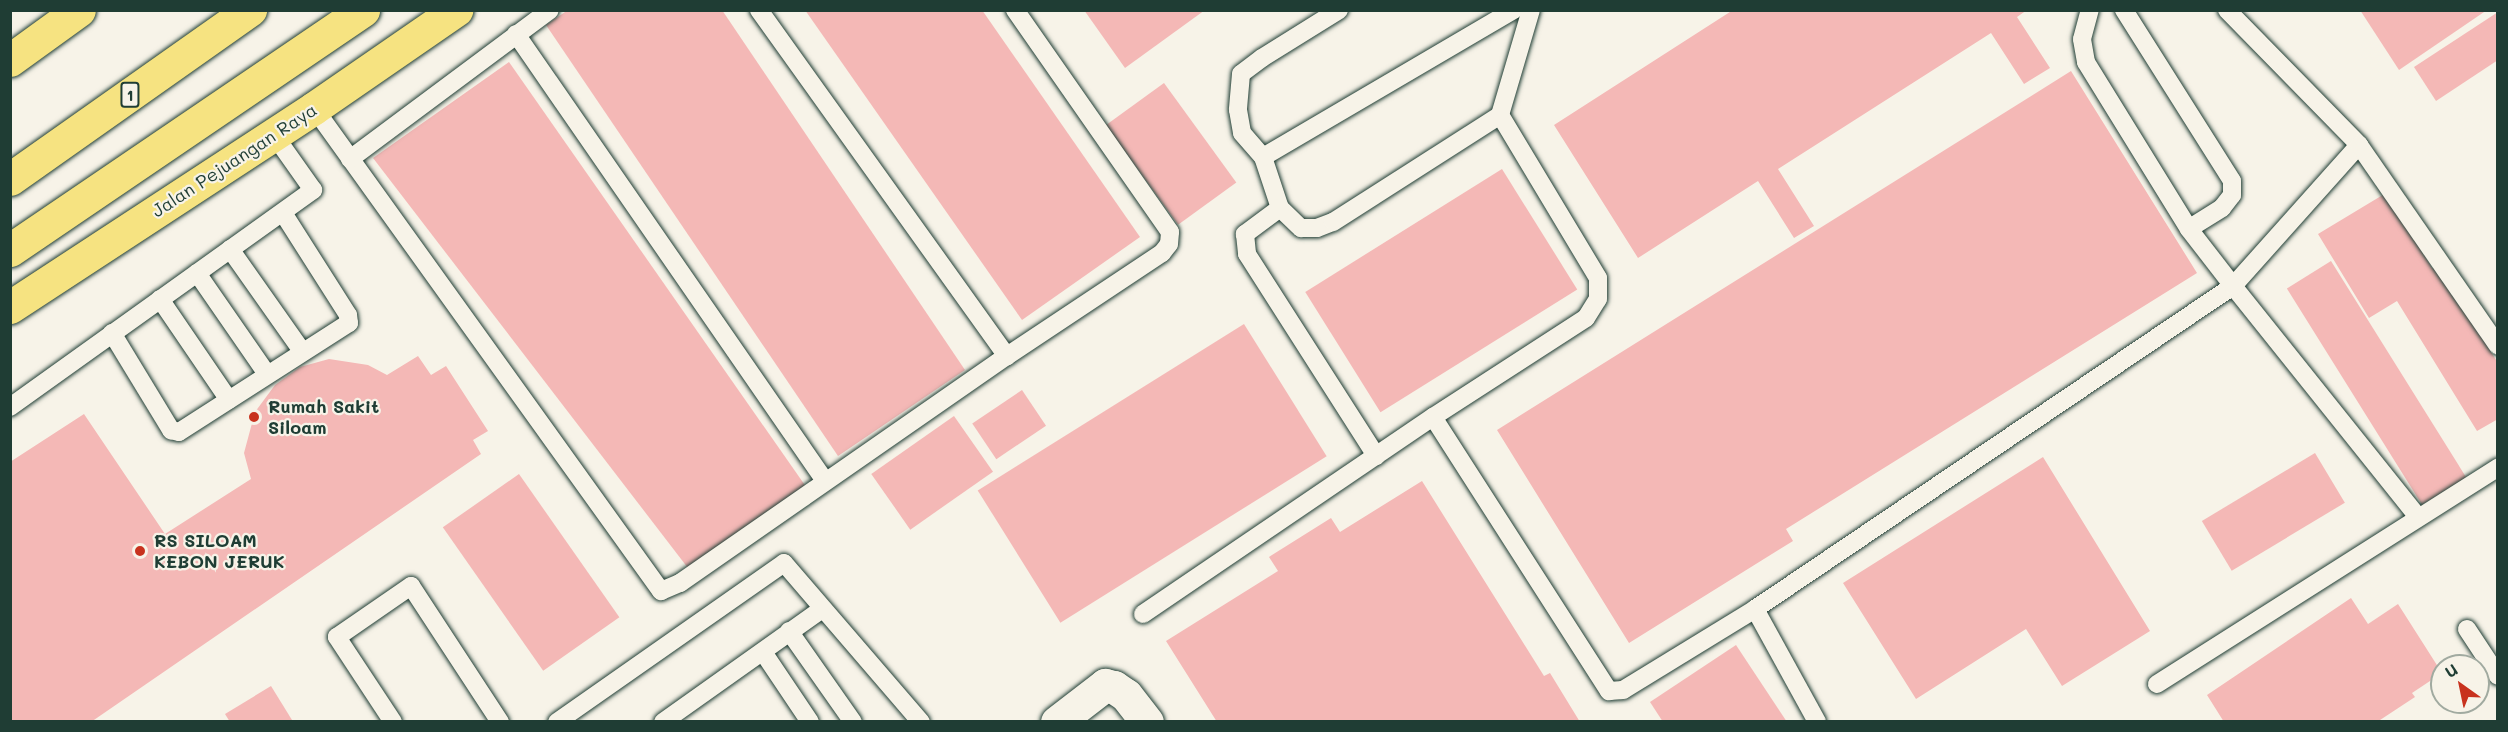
<!DOCTYPE html>
<style>
body{margin:0}
#map{position:relative;width:2508px;height:732px;overflow:hidden;background:#f7f3e8;font-family:Mali,sans-serif}
div>[style]{position:absolute}
[style*='--x']{left:calc(var(--x)*1px);top:calc(var(--y)*1px);width:calc(var(--w)*1px);rotate:calc(var(--a)*1deg)}
.building>*{inset:0;background:#f4b8b6;transform-origin:0 0}
.roads{filter:drop-shadow(0 0 2px #1f3d34) drop-shadow(0 0 2px #1f3d34)}
.service>*{height:18px;margin:-9px;padding:0 9px;transform-origin:9px;border-radius:9px;background:#f7f3e8}
.minor>*{height:33px;margin:-16.5px;padding:0 16.5px;transform-origin:16.5px;border-radius:16.5px;background:#f7f3e8}
.primary>*{height:33px;margin:-16.5px;padding:0 16.5px;transform-origin:16.5px;border-radius:16.5px;background:#f6e381}
.motorway>*{height:33px;margin:-16.5px;padding:0 16.5px;transform-origin:16.5px;border-radius:16.5px;background:#f6e381}
.dots>*{width:16px;height:16px;translate:-50% -50%;box-sizing:border-box;border:3px solid #f7f3e8;border-radius:50%}
span{translate:-50% -50%;white-space:nowrap;text-align:center;line-height:1.15;-webkit-text-stroke:4.5px #f7f3e8;paint-order:stroke}
.shield-label span{padding:2px 4px;background:#f7f3e8;border:2px solid;border-radius:4px;-webkit-text-stroke-width:0}
.shield-label{font-size:16px;color:#1f3d34;font-weight:700}
.street-label{font-size:18px;color:#1f3d34}
.poi-label{font-size:18px;color:#1f3d34;font-weight:700}
.left{translate:0 -50%;text-align:left}
.frame{position:absolute;inset:0;border:12px solid #1f3d34;pointer-events:none}
.north{position:absolute;left:2430px;top:654px;width:60px;height:60px;box-sizing:border-box;background:#f7f3e8;border:2px solid #a1aaa0;border-radius:50%;rotate:327deg;font-size:16px;font-weight:700;line-height:24px;text-align:center;color:#1f3d34}
.north::after{content:'';display:block;margin:auto;width:21px;height:27px;background:#c8321e;clip-path:polygon(50% 0,100% 100%,50% 72%,0 100%)}
</style>
<div id="map">
<div class="building">
<i style="clip-path:polygon(568px 10px,722px 10px,965px 370px,838px 456px,546px 25px)"></i>
<i style="clip-path:polygon(805px 10px,982px 10px,1140px 237px,1022px 320px)"></i>
<i style="clip-path:polygon(1084px 10px,1205px 10px,1125px 68px)"></i>
<i style="clip-path:polygon(1733px 10px,2027px 10px,2017px 17px,2050px 68px,2024px 84px,1991px 33px,1778px 169px,1814px 226px,1794px 238px,1758px 181px,1638px 258px,1554px 125px)"></i>
<i style="clip-path:polygon(2360px 10px,2487px 10px,2399px 70px)"></i>
<i style="clip-path:polygon(2498px 12px,2498px 60px,2436px 101px,2414px 67px)"></i>
<i style="clip-path:polygon(509px 62px,809px 491px,691px 572px,373px 158px)"></i>
<i style="clip-path:polygon(2071px 71px,2197px 273px,1786px 529px,1793px 541px,1629px 643px,1497px 430px)"></i>
<i style="left:1164px;top:83px;width:123px;height:72px;rotate:54deg"></i>
<i style="left:1502px;top:169px;width:142px;height:232px;rotate:58deg"></i>
<i style="clip-path:polygon(2386px 193px,2432px 268px,2437px 266px,2498px 363px,2498px 419px,2477px 431px,2397px 301px,2369px 318px,2318px 234px)"></i>
<i style="left:2331px;top:261px;width:255px;height:52px;rotate:58deg"></i>
<i style="left:1244px;top:324px;width:156px;height:314px;rotate:58deg"></i>
<i style="clip-path:polygon(418px 356px,431px 375px,446px 366px,488px 431px,473px 440px,481px 454px,91px 722px,10px 722px,10px 462px,84px 414px,165px 534px,251px 479px,244px 453px,255px 412px,275px 385px,300px 367px,329px 359px,368px 365px,387px 375px)"></i>
<i style="left:1022px;top:390px;width:43px;height:60px;rotate:56deg"></i>
<i style="left:954px;top:416px;width:68px;height:101px;rotate:55deg"></i>
<i style="left:2315px;top:453px;width:58px;height:132px;rotate:59deg"></i>
<i style="clip-path:polygon(2043px 457px,2150px 631px,2062px 686px,2026px 629px,1916px 699px,1843px 583px)"></i>
<i style="left:519px;top:474px;width:175px;height:93px;rotate:55deg"></i>
<i style="clip-path:polygon(1422px 481px,1544px 676px,1550px 673px,1580px 722px,1217px 722px,1166px 641px,1278px 571px,1269px 557px,1331px 518px,1340px 532px)"></i>
<i style="clip-path:polygon(2351px 598px,2368px 624px,2398px 604px,2442px 673px,2412px 693px,2415px 697px,2377px 722px,2224px 722px,2207px 695px)"></i>
<i style="clip-path:polygon(1736px 645px,1787px 722px,1663px 722px,1650px 702px)"></i>
<i style="clip-path:polygon(271px 686px,292px 720px,230px 722px,225px 714px)"></i>
</div>
<div class="roads">
<div class="service">
<i style="--x:759;--y:10;--w:426;--a:54.4"></i>
<i style="--x:1339;--y:10;--w:91;--a:148.1"></i>
<i style="--x:1262;--y:58;--w:26;--a:143"></i>
<i style="--x:1241;--y:74;--w:36;--a:95"></i>
<i style="--x:1238;--y:110;--w:23;--a:80"></i>
<i style="--x:1242;--y:133;--w:32;--a:49"></i>
<i style="--x:1263;--y:157;--w:54;--a:71.6"></i>
<i style="--x:1280;--y:208;--w:29;--a:44"></i>
<i style="--x:1301;--y:228;--w:16;--a:0"></i>
<i style="--x:1317;--y:228;--w:17;--a:-21"></i>
<i style="--x:1333;--y:222;--w:198;--a:-32.6"></i>
<i style="--x:1500;--y:115;--w:109;--a:-73.6"></i>
<i style="--x:2124;--y:10;--w:202;--a:57.7"></i>
<i style="--x:2232;--y:181;--w:14;--a:90"></i>
<i style="--x:2232;--y:195;--w:16;--a:128"></i>
<i style="--x:2222;--y:208;--w:39;--a:148"></i>
<i style="--x:2227;--y:10;--w:189;--a:45.6"></i>
<i style="--x:2359;--y:145;--w:189;--a:131.8"></i>
<i style="--x:2233;--y:286;--w:296;--a:51.3"></i>
<i style="--x:516;--y:34;--w:543;--a:55.34"></i>
<i style="--x:314;--y:108;--w:595;--a:54.31"></i>
<i style="--x:661;--y:591;--w:21;--a:-23"></i>
<i style="--x:680;--y:583;--w:398;--a:-34.8"></i>
<i style="--x:1007;--y:356;--w:186;--a:-33.6"></i>
<i style="--x:1162;--y:253;--w:11;--a:-52"></i>
<i style="--x:1169;--y:244;--w:12;--a:-85"></i>
<i style="--x:1170;--y:232;--w:271;--a:-124.9"></i>
<i style="--x:2359;--y:145;--w:244;--a:55.3"></i>
<i style="--x:1263;--y:157;--w:291;--a:-30.4"></i>
<i style="--x:350;--y:159;--w:249;--a:-36.7"></i>
<i style="--x:1280;--y:208;--w:44;--a:143.4"></i>
<i style="--x:1245;--y:234;--w:20;--a:84"></i>
<i style="--x:1247;--y:254;--w:240;--a:57.4"></i>
<i style="--x:230;--y:249;--w:125;--a:54.8"></i>
<i style="--x:197;--y:273;--w:123;--a:55.3"></i>
<i style="--x:160;--y:299;--w:122;--a:55.7"></i>
<i style="--x:112;--y:333;--w:114;--a:58.7"></i>
<i style="--x:171;--y:430;--w:8;--a:14"></i>
<i style="--x:179;--y:432;--w:202;--a:-32.7"></i>
<i style="--x:349;--y:323;--w:8;--a:-97"></i>
<i style="--x:348;--y:315;--w:121;--a:-122.5"></i>
<i style="--x:10;--y:407;--w:373;--a:-35.6"></i>
<i style="--x:313;--y:190;--w:67;--a:-125.3"></i>
<i style="--x:1433;--y:417;--w:326;--a:57.3"></i>
<i style="--x:1609;--y:691;--w:14;--a:-4"></i>
<i style="--x:1623;--y:690;--w:155;--a:-31.5"></i>
<i style="--x:1755;--y:609;--w:577;--a:-34.05"></i>
<i style="--x:2233;--y:286;--w:72;--a:-127.7"></i>
<i style="--x:2189;--y:229;--w:196;--a:-121.7"></i>
<i style="--x:2086;--y:62;--w:23;--a:-100"></i>
<i style="--x:2082;--y:39;--w:30;--a:-75"></i>
<i style="--x:1755;--y:609;--w:129;--a:61.2"></i>
<i style="--x:1143;--y:614;--w:351;--a:-34.2"></i>
<i style="--x:1433;--y:417;--w:182;--a:-32.9"></i>
<i style="--x:1586;--y:318;--w:22;--a:-58"></i>
<i style="--x:1598;--y:299;--w:21;--a:-90"></i>
<i style="--x:1598;--y:278;--w:190;--a:-121"></i>
<i style="--x:2467;--y:629;--w:56;--a:56.6"></i>
<i style="--x:789;--y:631;--w:111;--a:54.9"></i>
<i style="--x:763;--y:652;--w:84;--a:56.1"></i>
<i style="--x:2157;--y:684;--w:404;--a:-32.4"></i>
<i style="--x:393;--y:722;--w:102;--a:-123.4"></i>
<i style="--x:337;--y:637;--w:90;--a:-34.6"></i>
<i style="--x:411;--y:586;--w:163;--a:56.8"></i>
<i style="--x:557;--y:722;--w:277;--a:-35"></i>
<i style="--x:784;--y:563;--w:210;--a:49.3"></i>
<i style="--x:663;--y:722;--w:195;--a:-35.4"></i>
</div>
<div class="minor">
<i style="--x:1057;--y:722;--w:61;--a:-37.6"></i>
<i style="--x:1105;--y:685;--w:9;--a:13"></i>
<i style="--x:1114;--y:687;--w:14;--a:34"></i>
<i style="--x:1126;--y:695;--w:34;--a:52"></i>
</div>
<div class="primary">
<i style="--x:10;--y:250;--w:427;--a:-34.2"></i>
<i style="--x:10;--y:307;--w:363;--a:-33.2"></i>
<i style="--x:314;--y:108;--w:173;--a:-34.6"></i>
</div>
<div class="motorway">
<i style="--x:10;--y:60;--w:85;--a:-35.9"></i>
<i style="--x:10;--y:179;--w:294;--a:-35.2"></i>
</div>
</div>
<div class="dots">
<i style="left:254px;top:417px;background:#c8321e"></i>
<i style="left:140px;top:551px;background:#c8321e"></i>
</div>
<div class="shield-label">
<span style="left:130px;top:95px">1</span>
</div>
<div class="street-label">
<span style="left:234px;top:160px;rotate:-33deg">Jalan Pejuangan Raya</span>
</div>
<div class="poi-label">
<span class="left" style="left:268px;top:417px">Rumah Sakit<br>Siloam</span>
<span class="left" style="left:154px;top:551px">RS SILOAM<br>KEBON JERUK</span>
</div>
<div class="frame"></div>
<div class="north">U</div>
</div>
